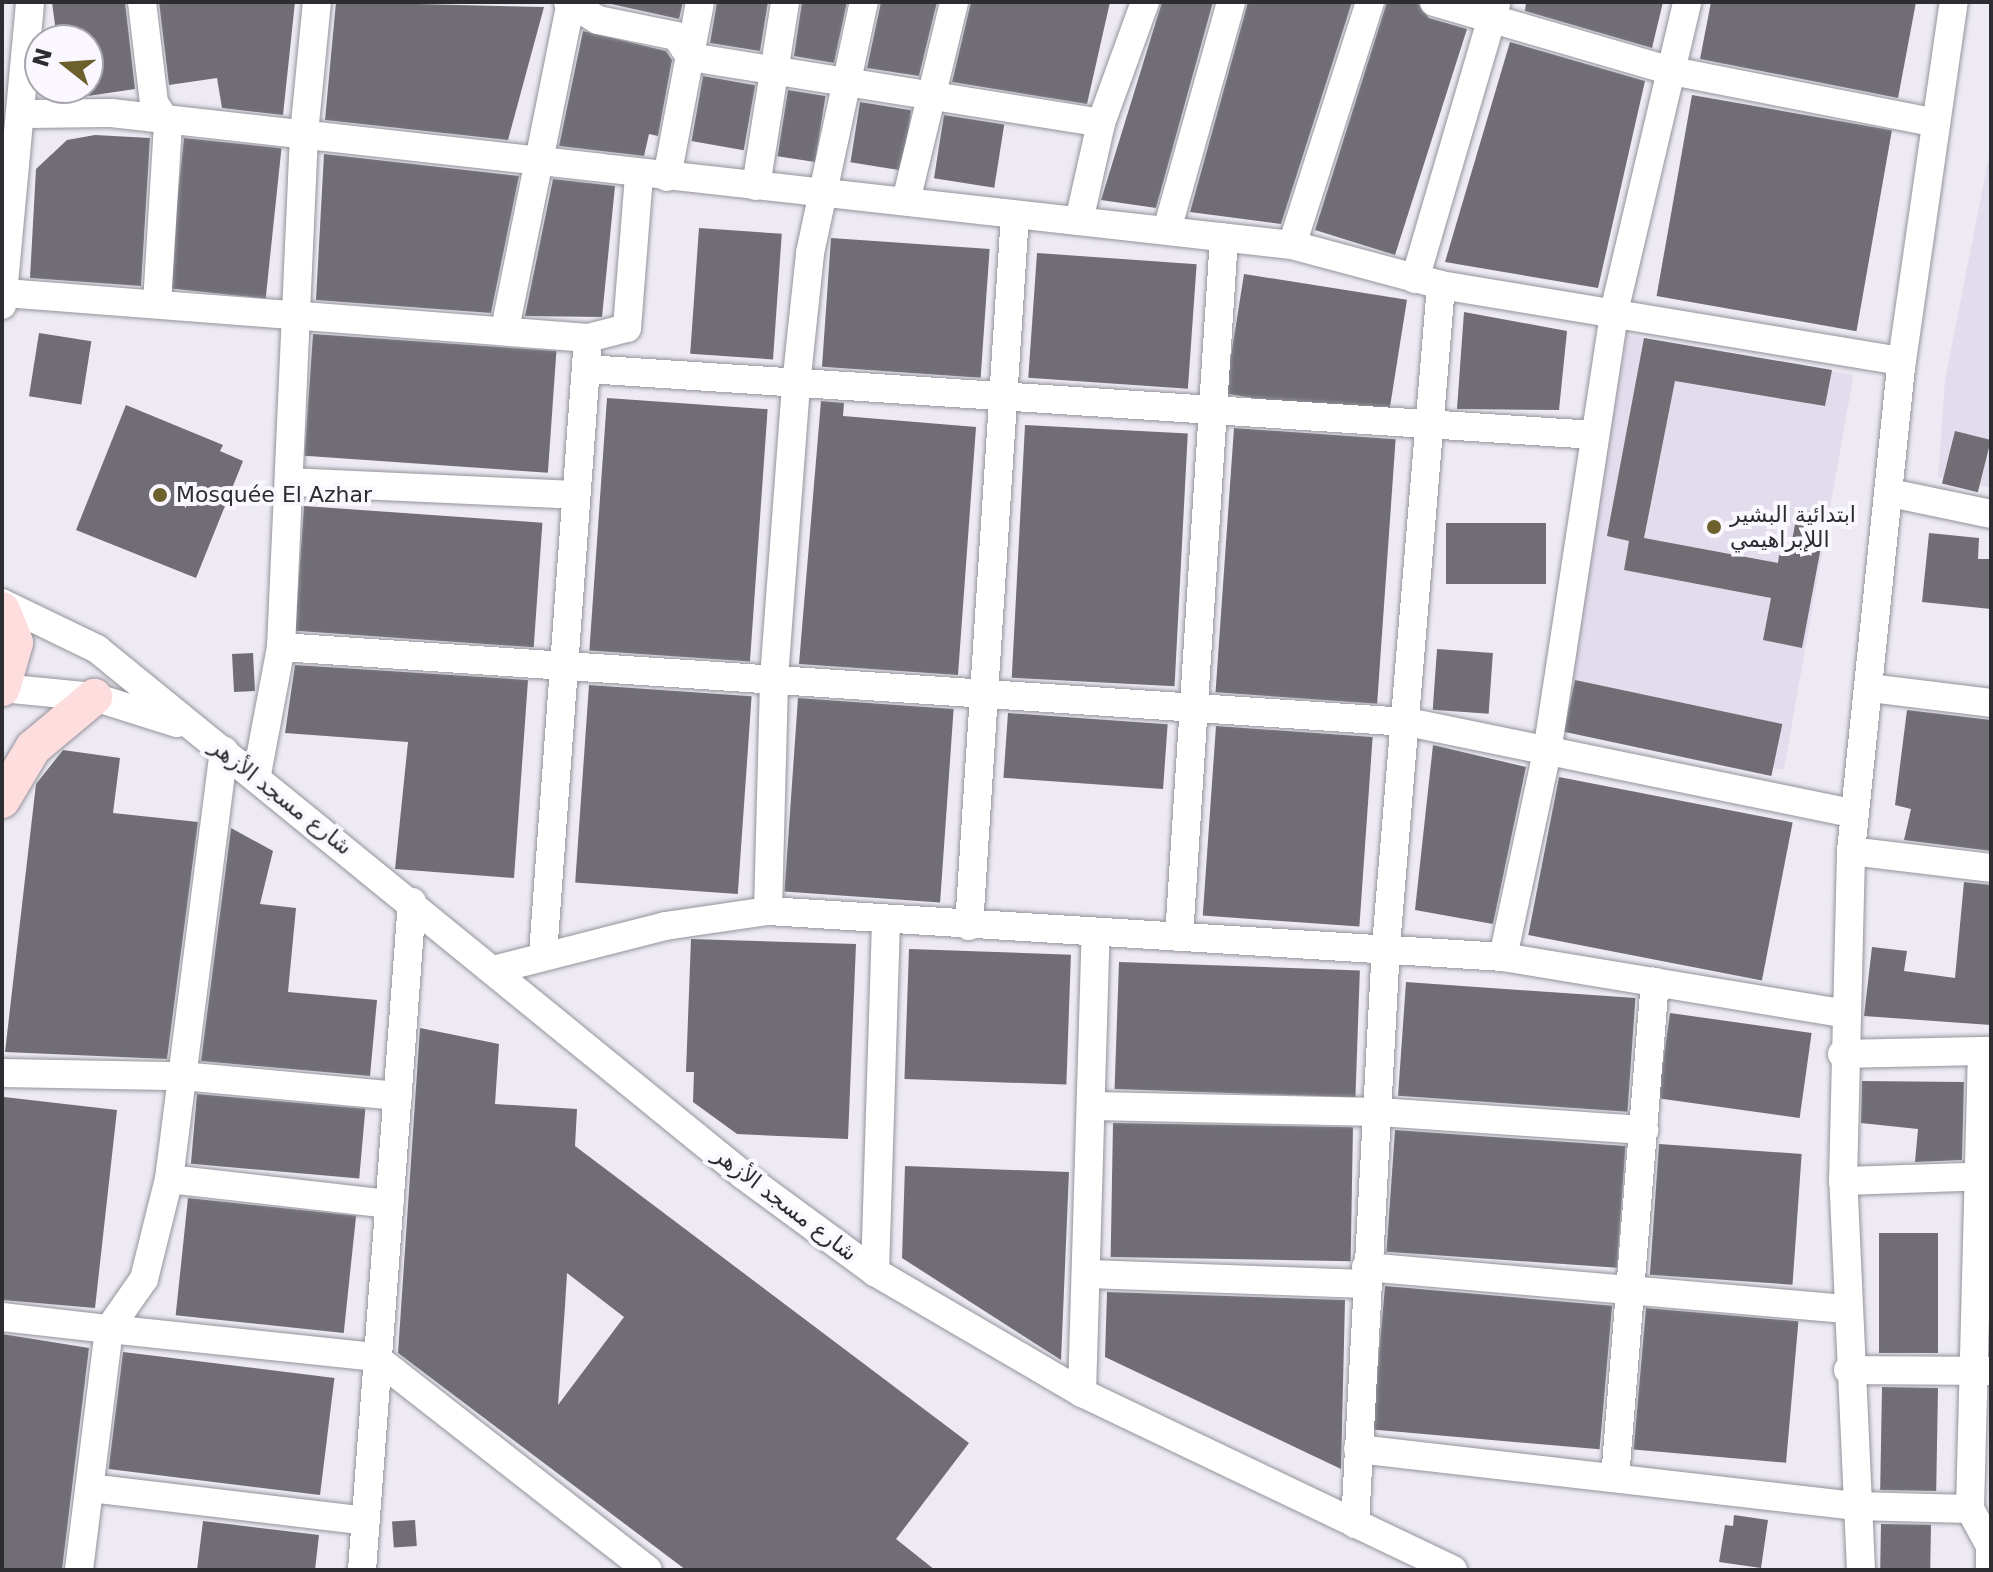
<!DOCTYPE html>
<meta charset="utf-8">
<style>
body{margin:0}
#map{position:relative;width:1993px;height:1572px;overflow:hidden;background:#edeaf3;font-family:"DejaVu Sans",Vazirmatn,sans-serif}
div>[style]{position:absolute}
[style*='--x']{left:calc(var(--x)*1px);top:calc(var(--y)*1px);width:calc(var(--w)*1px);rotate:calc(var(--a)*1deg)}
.built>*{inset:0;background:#e2dded;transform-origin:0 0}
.building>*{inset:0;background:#706d75;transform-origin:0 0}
.roads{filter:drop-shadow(0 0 2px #95929b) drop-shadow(0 0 2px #95929b)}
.minor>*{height:28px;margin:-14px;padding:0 14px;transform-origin:14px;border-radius:14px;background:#fff}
.major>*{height:36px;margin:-18px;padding:0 18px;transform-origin:18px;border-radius:18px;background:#fddddd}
.dots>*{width:22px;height:22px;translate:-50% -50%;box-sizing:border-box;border:4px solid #faf8fe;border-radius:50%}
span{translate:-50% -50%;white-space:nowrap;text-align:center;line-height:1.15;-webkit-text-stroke:8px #faf8fe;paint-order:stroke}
.poi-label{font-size:22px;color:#2d2c30}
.left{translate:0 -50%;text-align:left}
.street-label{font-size:22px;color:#2d2c30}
.frame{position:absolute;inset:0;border:4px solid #2d2c30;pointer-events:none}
.north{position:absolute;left:24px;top:24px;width:80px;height:80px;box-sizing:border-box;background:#faf8fe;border:2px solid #a8a6ac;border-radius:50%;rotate:287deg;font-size:22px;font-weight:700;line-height:32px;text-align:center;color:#2d2c30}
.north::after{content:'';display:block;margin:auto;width:28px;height:36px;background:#6c602d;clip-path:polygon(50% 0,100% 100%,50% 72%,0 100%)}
</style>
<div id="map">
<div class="built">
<i style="clip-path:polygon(1991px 146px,1991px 488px,1938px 477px,1945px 380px)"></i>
<i style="left:1627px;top:335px;width:230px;height:401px;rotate:10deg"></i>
</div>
<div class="building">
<i style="clip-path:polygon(52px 2px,125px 2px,135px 89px,88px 96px,88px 40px,57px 40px)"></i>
<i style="clip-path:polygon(159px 2px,295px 2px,283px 115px,222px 108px,217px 78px,169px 85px)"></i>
<i style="clip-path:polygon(336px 2px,544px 7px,508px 140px,325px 120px)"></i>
<i style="clip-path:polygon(602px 2px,683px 2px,679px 19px)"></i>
<i style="clip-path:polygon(717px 2px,768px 2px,760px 51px,710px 43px)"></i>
<i style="clip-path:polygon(802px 2px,847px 2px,834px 63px,794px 56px)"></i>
<i style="clip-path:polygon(881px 2px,937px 2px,919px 76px,867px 68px)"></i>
<i style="clip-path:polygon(971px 2px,1110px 2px,1087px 104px,952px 82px)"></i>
<i style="clip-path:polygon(1162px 2px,1213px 2px,1156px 208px,1101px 200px)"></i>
<i style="clip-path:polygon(1248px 2px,1352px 2px,1281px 224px,1190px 212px)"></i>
<i style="clip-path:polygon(1387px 2px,1417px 2px,1429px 18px,1467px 29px,1395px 255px,1315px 230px)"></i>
<i style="clip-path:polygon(1526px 2px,1663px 2px,1652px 48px,1525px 11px)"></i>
<i style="clip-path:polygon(1711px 2px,1916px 2px,1898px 98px,1700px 59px)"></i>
<i style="clip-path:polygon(583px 31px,666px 51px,672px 60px,658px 136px,649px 134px,644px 156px,559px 146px)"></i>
<i style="clip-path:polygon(1510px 42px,1645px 81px,1598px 288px,1445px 262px)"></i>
<i style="left:703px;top:76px;width:53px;height:66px;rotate:10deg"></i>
<i style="left:788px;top:90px;width:38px;height:67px;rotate:9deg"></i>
<i style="left:1692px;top:95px;width:203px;height:204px;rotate:10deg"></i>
<i style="left:860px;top:102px;width:52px;height:61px;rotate:9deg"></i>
<i style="left:944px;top:115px;width:61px;height:64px;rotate:9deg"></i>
<i style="clip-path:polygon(95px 135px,150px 138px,141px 286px,30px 278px,36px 169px,67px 140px)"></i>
<i style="left:184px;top:138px;width:98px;height:151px;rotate:6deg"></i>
<i style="clip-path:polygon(324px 154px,519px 176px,491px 313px,316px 300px)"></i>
<i style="clip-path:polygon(553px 179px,615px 186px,602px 317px,525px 316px)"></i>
<i style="left:699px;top:228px;width:83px;height:126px;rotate:4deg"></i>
<i style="left:831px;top:238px;width:159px;height:129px;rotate:4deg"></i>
<i style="left:1037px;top:253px;width:160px;height:125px;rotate:4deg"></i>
<i style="left:1244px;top:274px;width:165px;height:121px;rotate:9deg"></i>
<i style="clip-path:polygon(1464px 312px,1567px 331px,1559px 410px,1457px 409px)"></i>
<i style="left:39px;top:333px;width:53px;height:64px;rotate:9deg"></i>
<i style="left:313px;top:334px;width:244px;height:122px;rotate:4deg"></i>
<i style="clip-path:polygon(1644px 338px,1832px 370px,1825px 406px,1675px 381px,1644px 538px,1778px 563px,1779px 555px,1789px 556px,1798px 509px,1827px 515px,1802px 648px,1763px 640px,1771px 598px,1624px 570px,1629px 541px,1607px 536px)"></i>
<i style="left:607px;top:398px;width:161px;height:253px;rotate:4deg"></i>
<i style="clip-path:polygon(821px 401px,844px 403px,843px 416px,976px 427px,958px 675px,799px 664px)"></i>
<i style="clip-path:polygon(126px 405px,223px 445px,220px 451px,243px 461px,196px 578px,76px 530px)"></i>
<i style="left:1025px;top:425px;width:163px;height:253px;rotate:3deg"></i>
<i style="left:1234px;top:428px;width:162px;height:265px;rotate:4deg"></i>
<i style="left:1955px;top:431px;width:37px;height:54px;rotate:14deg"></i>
<i style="left:304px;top:506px;width:239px;height:125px;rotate:4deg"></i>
<i style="left:1446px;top:523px;width:100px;height:61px"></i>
<i style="clip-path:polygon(1929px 533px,1979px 538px,1978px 559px,1991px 559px,1991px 609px,1922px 602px)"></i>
<i style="left:1437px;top:649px;width:56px;height:61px;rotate:4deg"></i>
<i style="left:253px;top:653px;width:38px;height:21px;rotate:87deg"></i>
<i style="clip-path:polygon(295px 665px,528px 680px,514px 878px,395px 869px,408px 742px,285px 733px)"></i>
<i style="left:1575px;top:680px;width:212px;height:53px;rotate:12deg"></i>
<i style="left:589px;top:685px;width:163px;height:198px;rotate:4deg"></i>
<i style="left:798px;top:698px;width:156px;height:194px;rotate:4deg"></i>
<i style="clip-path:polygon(1907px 710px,1991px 720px,1991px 851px,1904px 840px,1911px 809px,1895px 805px)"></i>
<i style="left:1008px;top:713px;width:160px;height:65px;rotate:4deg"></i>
<i style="left:1216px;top:726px;width:157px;height:190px;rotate:4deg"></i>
<i style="clip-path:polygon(1433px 745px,1526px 767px,1493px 924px,1415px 910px)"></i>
<i style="clip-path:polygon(63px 750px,120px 758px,113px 813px,198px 822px,167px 1059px,5px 1052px,36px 784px)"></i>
<i style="left:1559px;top:777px;width:238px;height:161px;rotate:11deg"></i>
<i style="clip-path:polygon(231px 828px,273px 851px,260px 904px,296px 908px,288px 992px,377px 1000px,370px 1076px,201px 1061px)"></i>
<i style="clip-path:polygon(1964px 882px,1991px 885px,1991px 1025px,1864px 1016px,1872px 947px,1907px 951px,1904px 971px,1955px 978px)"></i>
<i style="clip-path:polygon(691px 939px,856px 944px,848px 1139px,737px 1134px,693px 1102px,694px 1072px,686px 1072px)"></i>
<i style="left:909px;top:949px;width:162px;height:130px;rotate:2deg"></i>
<i style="left:1119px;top:962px;width:241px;height:127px;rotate:2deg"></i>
<i style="left:1406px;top:982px;width:230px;height:114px;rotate:4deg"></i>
<i style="left:1670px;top:1013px;width:143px;height:86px;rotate:8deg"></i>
<i style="clip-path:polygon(evenodd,420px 1028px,499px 1044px,495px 1104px,577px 1109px,575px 1146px,969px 1443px,896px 1539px,935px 1570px,686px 1570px,398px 1353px,420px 1028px,567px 1273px,624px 1317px,558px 1405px,565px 1306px,567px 1273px)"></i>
<i style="clip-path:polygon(1862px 1081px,1964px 1082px,1962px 1160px,1915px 1162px,1918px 1129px,1861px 1123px)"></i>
<i style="left:197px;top:1094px;width:169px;height:70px;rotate:5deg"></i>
<i style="clip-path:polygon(4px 1097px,117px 1110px,95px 1308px,2px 1300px)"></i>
<i style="left:1113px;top:1123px;width:240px;height:134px;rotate:1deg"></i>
<i style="left:1395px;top:1130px;width:231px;height:122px;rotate:4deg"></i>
<i style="left:1659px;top:1144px;width:143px;height:131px;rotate:4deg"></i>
<i style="clip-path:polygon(905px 1166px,1069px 1172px,1061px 1360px,902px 1258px)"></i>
<i style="left:188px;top:1198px;width:169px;height:118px;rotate:6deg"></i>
<i style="left:1879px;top:1233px;width:59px;height:120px"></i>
<i style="left:1385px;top:1286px;width:228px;height:144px;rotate:5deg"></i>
<i style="clip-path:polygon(1107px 1292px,1345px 1300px,1341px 1469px,1105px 1357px)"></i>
<i style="left:1646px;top:1308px;width:153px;height:142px;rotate:5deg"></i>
<i style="clip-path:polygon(2px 1334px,89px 1348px,62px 1570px,2px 1570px)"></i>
<i style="left:123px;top:1352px;width:213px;height:118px;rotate:7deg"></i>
<i style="left:1882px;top:1387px;width:56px;height:103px;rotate:1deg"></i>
<i style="clip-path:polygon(1734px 1515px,1768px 1520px,1761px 1568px,1719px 1562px,1725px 1525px,1733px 1526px)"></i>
<i style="left:415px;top:1520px;width:26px;height:23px;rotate:86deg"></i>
<i style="clip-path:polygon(203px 1521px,319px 1535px,315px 1570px,197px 1570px)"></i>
<i style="left:1881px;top:1524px;width:50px;height:46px;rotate:1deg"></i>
</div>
<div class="roads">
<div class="minor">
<i style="--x:142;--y:2;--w:102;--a:83.2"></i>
<i style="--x:154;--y:103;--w:25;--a:56"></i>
<i style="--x:168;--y:124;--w:179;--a:93.5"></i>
<i style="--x:568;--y:2;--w:35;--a:31"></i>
<i style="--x:598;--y:20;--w:80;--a:11.6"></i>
<i style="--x:676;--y:36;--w:25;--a:56"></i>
<i style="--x:690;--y:57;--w:416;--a:9.1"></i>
<i style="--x:1434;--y:2;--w:248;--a:16.2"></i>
<i style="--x:1672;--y:71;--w:269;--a:11.1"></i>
<i style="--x:25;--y:114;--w:86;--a:-0.7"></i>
<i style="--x:111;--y:113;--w:1188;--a:6.38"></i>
<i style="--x:1292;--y:245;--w:154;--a:15"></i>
<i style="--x:1441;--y:285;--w:467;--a:9.4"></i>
<i style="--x:667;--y:177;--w:178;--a:-79.3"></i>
<i style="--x:756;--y:186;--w:186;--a:-81"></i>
<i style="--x:906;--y:201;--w:205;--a:-76.4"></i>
<i style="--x:1079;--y:221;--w:100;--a:-77.3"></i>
<i style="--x:1101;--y:123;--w:129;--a:-70"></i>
<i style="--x:1167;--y:230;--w:237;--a:-74.3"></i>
<i style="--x:1292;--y:245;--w:255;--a:-72.2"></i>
<i style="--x:1415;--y:279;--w:288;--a:-73.6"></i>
<i style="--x:5;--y:293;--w:585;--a:4.41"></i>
<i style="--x:588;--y:338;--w:40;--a:-14.4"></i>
<i style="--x:627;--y:328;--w:153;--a:-85.5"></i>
<i style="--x:2;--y:305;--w:304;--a:-84.7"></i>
<i style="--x:505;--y:329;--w:334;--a:-78.6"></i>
<i style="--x:587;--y:369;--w:1008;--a:3.75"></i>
<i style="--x:291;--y:482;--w:281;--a:2.6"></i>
<i style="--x:1890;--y:493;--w:103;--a:11.7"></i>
<i style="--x:2;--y:603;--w:106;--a:25.8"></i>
<i style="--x:97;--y:649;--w:833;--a:39.15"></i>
<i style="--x:743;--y:1175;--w:164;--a:36.3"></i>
<i style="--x:875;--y:1272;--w:240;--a:30.3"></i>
<i style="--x:1082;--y:1393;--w:411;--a:25.5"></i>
<i style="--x:281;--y:647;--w:1129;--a:3.81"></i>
<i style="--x:1408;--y:722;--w:456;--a:11.6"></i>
<i style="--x:2;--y:688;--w:92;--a:5.6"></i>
<i style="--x:94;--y:697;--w:87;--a:17.4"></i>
<i style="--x:1871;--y:688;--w:121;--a:7.1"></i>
<i style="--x:257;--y:774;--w:129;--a:-79.3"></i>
<i style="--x:281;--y:647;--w:514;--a:-87.43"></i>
<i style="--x:304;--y:134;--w:133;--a:-84.4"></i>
<i style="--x:1851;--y:851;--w:141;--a:6.9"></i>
<i style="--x:768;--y:911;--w:736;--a:3.58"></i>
<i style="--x:1503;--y:957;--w:344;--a:9.4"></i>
<i style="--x:969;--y:926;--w:712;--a:-86.3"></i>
<i style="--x:1179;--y:937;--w:701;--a:-86.32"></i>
<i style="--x:543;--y:954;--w:604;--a:-85.82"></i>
<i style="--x:1503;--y:957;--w:210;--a:-77.9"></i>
<i style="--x:1547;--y:752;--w:445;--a:-81.3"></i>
<i style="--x:1614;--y:312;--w:318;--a:-76.7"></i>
<i style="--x:493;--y:970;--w:178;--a:-14.3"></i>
<i style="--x:665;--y:926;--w:104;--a:-8.3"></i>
<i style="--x:768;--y:911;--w:233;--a:-88.5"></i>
<i style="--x:774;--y:678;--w:294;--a:-85.7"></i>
<i style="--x:796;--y:385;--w:133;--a:-83.9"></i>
<i style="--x:810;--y:253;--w:257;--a:-77.9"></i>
<i style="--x:1982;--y:1051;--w:458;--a:91.5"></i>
<i style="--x:1970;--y:1509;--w:42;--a:61.6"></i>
<i style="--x:1990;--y:1546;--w:24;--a:90"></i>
<i style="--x:1842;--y:1054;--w:149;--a:-1.2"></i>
<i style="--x:2;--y:1073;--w:180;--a:1"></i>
<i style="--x:182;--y:1076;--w:217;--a:5.3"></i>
<i style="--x:1092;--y:1106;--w:287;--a:1.2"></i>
<i style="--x:1379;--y:1112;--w:266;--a:3.9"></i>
<i style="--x:169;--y:1179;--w:222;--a:6.5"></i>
<i style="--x:1843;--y:1181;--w:148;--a:-1.9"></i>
<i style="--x:1366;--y:1267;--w:484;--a:5"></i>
<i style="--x:875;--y:1272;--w:350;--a:-88.2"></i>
<i style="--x:1089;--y:1274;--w:276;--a:2.1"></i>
<i style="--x:2;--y:1317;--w:108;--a:6.4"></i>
<i style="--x:109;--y:1329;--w:61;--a:-55"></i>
<i style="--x:144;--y:1279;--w:103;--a:-76"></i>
<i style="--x:169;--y:1179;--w:432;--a:-82.7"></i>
<i style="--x:1848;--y:1370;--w:143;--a:0.4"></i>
<i style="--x:1082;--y:1393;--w:461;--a:-88.3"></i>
<i style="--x:1358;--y:1449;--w:500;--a:6.54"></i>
<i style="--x:1855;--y:1506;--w:115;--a:1.5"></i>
<i style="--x:1615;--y:1478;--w:498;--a:-85.4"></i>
<i style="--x:90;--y:1488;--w:277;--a:6.8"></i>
<i style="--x:1355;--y:1524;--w:579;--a:-86.93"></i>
<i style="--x:1386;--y:946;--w:663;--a:-85.24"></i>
<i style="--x:79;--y:1570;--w:243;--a:-82.9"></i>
<i style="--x:109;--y:1329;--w:267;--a:6"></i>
<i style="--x:375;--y:1357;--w:346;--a:38"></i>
<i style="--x:362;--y:1570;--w:670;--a:-85.72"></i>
<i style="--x:1861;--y:1570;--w:389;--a:-92.6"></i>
<i style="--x:1843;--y:1181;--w:330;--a:-88.6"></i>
<i style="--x:1851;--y:851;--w:493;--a:-84.1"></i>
<i style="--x:1902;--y:361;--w:363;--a:-81.8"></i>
</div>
<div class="major">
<i style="--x:2;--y:610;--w:35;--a:68"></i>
<i style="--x:15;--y:643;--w:47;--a:106.1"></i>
<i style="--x:2;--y:800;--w:61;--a:-59.2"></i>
<i style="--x:33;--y:748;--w:80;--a:-39.9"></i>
</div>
</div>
<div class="dots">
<i style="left:160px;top:495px;background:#6c602d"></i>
<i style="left:1714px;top:527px;background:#6c602d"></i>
</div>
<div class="poi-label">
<span class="left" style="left:176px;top:495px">Mosquée El Azhar</span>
<span class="left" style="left:1730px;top:527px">ابتدائية البشير<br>اللإبراهيمي</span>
</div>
<div class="street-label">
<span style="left:281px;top:797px;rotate:38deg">شارع مسجد الأزهر</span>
<span style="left:785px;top:1204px;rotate:37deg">شارع مسجد الأزهر</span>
</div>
<div class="frame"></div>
<div class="north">N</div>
</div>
